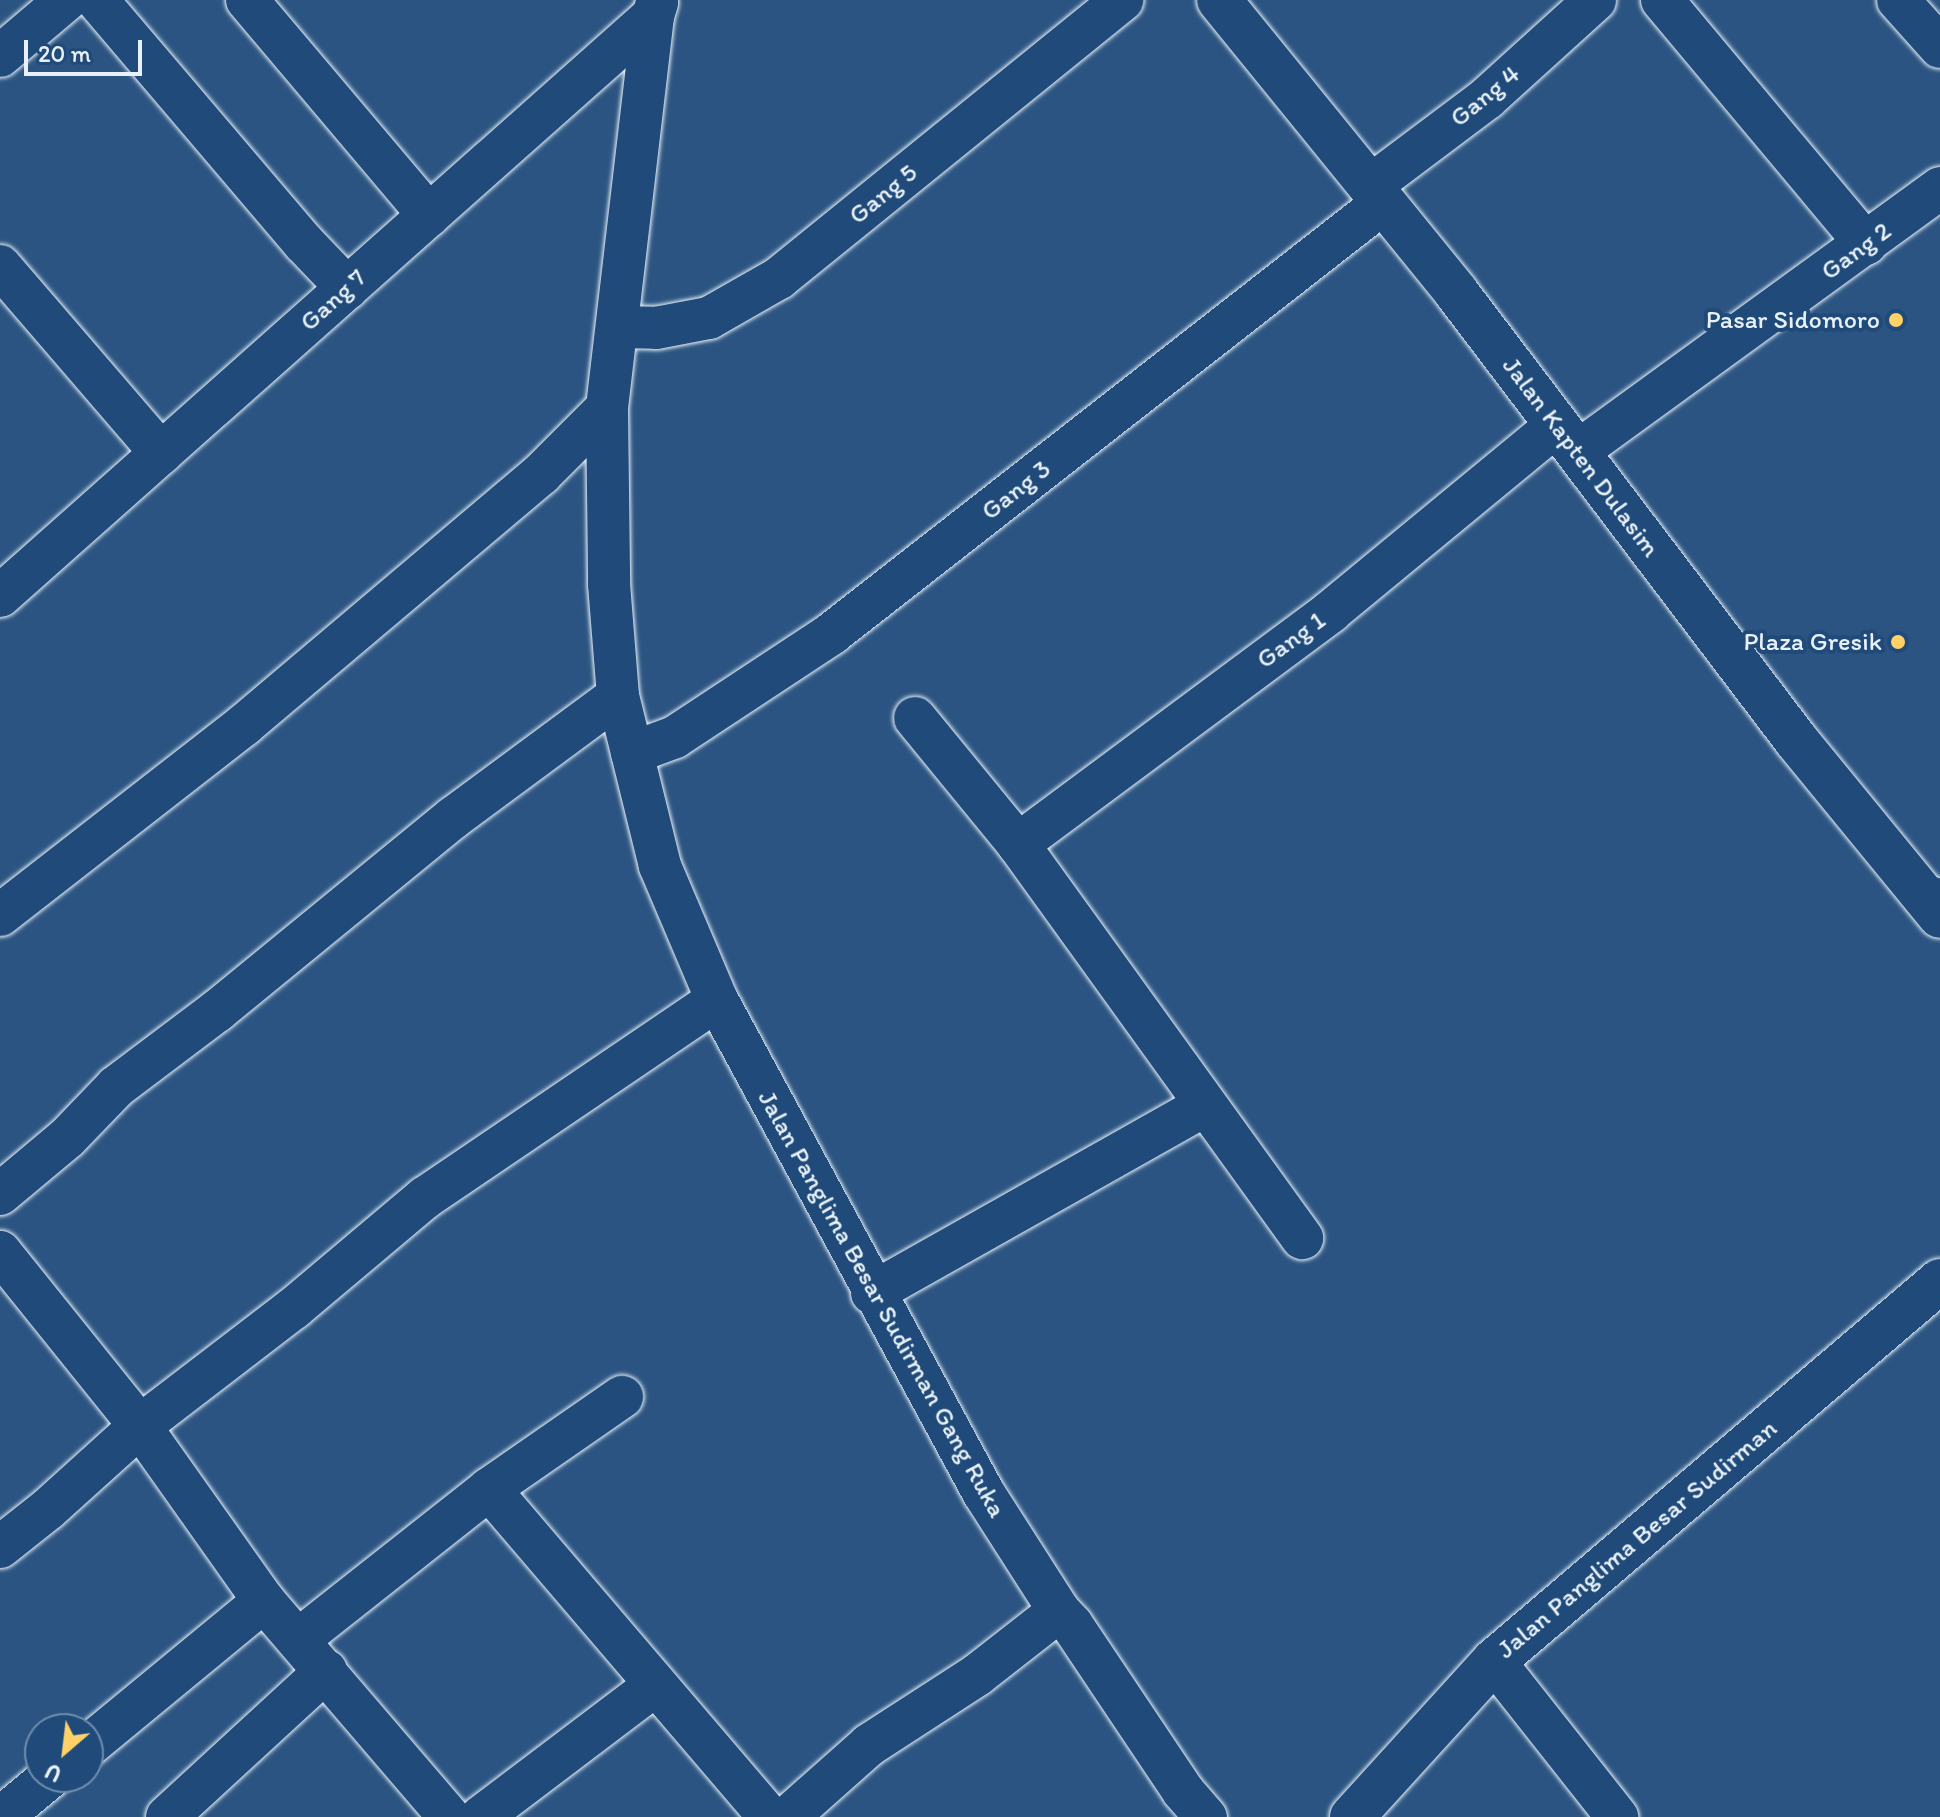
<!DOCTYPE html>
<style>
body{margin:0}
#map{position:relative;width:1940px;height:1817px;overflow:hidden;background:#2b5482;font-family:Itim,sans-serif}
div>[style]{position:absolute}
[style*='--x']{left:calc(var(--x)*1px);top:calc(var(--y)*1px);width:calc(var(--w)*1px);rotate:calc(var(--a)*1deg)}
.roads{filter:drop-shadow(0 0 2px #e8f1f8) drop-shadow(0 0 2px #e8f1f8)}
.minor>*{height:42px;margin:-21px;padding:0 21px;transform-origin:21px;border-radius:21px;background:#1f4a7a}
.major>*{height:44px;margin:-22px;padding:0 22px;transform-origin:22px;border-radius:22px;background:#1f4a7a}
.highway>*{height:44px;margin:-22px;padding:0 22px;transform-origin:22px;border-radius:22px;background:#1f4a7a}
.dots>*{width:22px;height:22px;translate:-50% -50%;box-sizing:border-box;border:4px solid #1f4a7a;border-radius:50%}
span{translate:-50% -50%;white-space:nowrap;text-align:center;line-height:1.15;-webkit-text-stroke:8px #1f4a7a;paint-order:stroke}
.street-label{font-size:26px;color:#e8f1f8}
.poi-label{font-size:26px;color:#e8f1f8}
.right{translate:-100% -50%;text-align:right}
.north{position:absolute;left:24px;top:1713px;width:80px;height:80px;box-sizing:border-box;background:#1f4a7a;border:2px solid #6f8dac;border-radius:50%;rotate:208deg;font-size:22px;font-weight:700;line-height:32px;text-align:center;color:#e8f1f8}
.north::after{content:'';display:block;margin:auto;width:28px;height:36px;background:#ffd166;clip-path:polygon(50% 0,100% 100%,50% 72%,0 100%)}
.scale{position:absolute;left:24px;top:40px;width:118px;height:36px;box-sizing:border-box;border:4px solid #e8f1f8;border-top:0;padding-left:10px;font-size:24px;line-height:28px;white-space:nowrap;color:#e8f1f8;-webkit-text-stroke:6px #1f4a7a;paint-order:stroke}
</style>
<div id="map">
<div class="roads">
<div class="minor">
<i style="--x:97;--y:0;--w:318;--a:49.6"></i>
<i style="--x:303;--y:242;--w:64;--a:46.3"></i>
<i style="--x:247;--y:0;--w:282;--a:49.8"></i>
<i style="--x:1662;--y:0;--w:318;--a:50.1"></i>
<i style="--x:1898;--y:0;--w:63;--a:48.2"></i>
<i style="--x:653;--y:16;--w:395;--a:96.7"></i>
<i style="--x:607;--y:408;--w:176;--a:89.3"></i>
<i style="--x:609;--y:584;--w:112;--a:85.4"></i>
<i style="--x:618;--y:696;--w:175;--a:76.1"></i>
<i style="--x:660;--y:866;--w:146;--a:67"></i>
<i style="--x:717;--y:1000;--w:559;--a:61.6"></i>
<i style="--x:983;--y:1492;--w:141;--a:57.4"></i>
<i style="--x:1059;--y:1611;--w:19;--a:47"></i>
<i style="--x:1072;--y:1625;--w:200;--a:56.2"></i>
<i style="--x:1183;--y:1791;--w:35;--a:49"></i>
<i style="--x:0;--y:56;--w:87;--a:-40.3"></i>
<i style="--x:1370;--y:186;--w:146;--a:-36.9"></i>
<i style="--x:1487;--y:98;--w:146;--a:-42.2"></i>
<i style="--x:0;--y:266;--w:247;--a:49.3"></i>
<i style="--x:617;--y:327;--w:39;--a:1"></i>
<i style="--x:656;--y:328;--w:54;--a:-10.7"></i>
<i style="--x:709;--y:318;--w:81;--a:-29.7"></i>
<i style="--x:779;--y:278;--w:442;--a:-39"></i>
<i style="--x:1577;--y:452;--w:449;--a:-36"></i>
<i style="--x:0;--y:596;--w:873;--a:-41.61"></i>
<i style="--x:653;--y:16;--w:14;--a:-73"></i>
<i style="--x:915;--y:718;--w:163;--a:50.7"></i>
<i style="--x:1018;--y:844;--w:486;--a:54.2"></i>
<i style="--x:632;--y:753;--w:46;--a:-20.4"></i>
<i style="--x:675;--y:737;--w:187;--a:-33.4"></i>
<i style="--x:831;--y:634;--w:700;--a:-37.98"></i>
<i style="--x:1018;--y:844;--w:389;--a:-36.6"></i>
<i style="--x:1330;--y:612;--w:294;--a:-39.5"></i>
<i style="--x:0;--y:915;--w:309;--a:-37.9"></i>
<i style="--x:244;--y:725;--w:389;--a:-40.2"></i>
<i style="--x:541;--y:474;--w:93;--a:-45"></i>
<i style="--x:0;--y:1194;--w:87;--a:-39.9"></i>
<i style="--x:67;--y:1138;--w:71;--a:-46.1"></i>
<i style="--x:116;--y:1087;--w:126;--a:-37"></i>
<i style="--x:217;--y:1011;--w:305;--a:-39.3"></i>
<i style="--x:453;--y:818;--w:205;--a:-36.5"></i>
<i style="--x:0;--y:1252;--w:223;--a:51.2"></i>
<i style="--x:140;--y:1426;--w:214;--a:54.7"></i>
<i style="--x:264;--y:1601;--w:284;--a:49.4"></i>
<i style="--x:872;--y:1293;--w:383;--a:-29.4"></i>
<i style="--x:489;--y:1489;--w:162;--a:-34.7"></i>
<i style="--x:0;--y:1547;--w:61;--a:-38.4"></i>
<i style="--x:48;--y:1509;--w:124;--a:-42.1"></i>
<i style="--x:140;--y:1426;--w:194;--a:-37.5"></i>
<i style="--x:294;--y:1308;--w:172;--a:-40.1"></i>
<i style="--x:426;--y:1197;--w:351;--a:-34.1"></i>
<i style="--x:298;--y:1640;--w:243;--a:-38.3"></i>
<i style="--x:489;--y:1489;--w:431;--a:49.5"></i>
<i style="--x:1494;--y:1661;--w:199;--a:51.7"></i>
<i style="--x:88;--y:1746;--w:228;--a:-39.5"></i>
<i style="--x:2;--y:1817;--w:62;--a:-39.8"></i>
<i style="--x:167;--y:1817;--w:216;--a:-42.6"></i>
<i style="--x:481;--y:1817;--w:217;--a:-37.1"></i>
<i style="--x:788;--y:1817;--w:108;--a:-41.6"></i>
<i style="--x:869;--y:1745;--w:129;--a:-32.9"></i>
<i style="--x:977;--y:1675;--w:104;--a:-38"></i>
</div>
<div class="major">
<i style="--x:1219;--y:0;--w:376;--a:50.9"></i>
<i style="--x:1456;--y:292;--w:562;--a:52.8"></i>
<i style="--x:1796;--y:740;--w:227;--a:50.7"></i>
<i style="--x:1352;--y:1817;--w:211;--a:-47.7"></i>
<i style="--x:1494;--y:1661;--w:586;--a:-40.43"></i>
</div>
<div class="highway">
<i style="--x:1925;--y:897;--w:16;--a:15"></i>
</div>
</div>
<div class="dots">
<i style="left:1896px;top:320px;background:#ffd166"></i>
<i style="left:1898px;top:642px;background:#ffd166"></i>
</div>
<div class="street-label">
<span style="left:1485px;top:96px;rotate:-39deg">Gang 4</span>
<span style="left:883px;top:194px;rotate:-39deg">Gang 5</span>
<span style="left:1856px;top:251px;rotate:-36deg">Gang 2</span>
<span style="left:333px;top:300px;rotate:-42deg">Gang 7</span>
<span style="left:1581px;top:457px;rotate:53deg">Jalan Kapten Dulasim</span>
<span style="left:1016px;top:490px;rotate:-38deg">Gang 3</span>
<span style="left:1291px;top:640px;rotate:-36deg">Gang 1</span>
<span style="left:882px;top:1304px;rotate:61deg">Jalan Panglima Besar Sudirman Gang Ruka</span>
<span style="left:1637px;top:1539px;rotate:-40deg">Jalan Panglima Besar Sudirman</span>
</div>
<div class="poi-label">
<span class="right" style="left:1880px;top:320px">Pasar Sidomoro</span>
<span class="right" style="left:1882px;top:642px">Plaza Gresik</span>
</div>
<div class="north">U</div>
<div class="scale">20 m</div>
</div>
